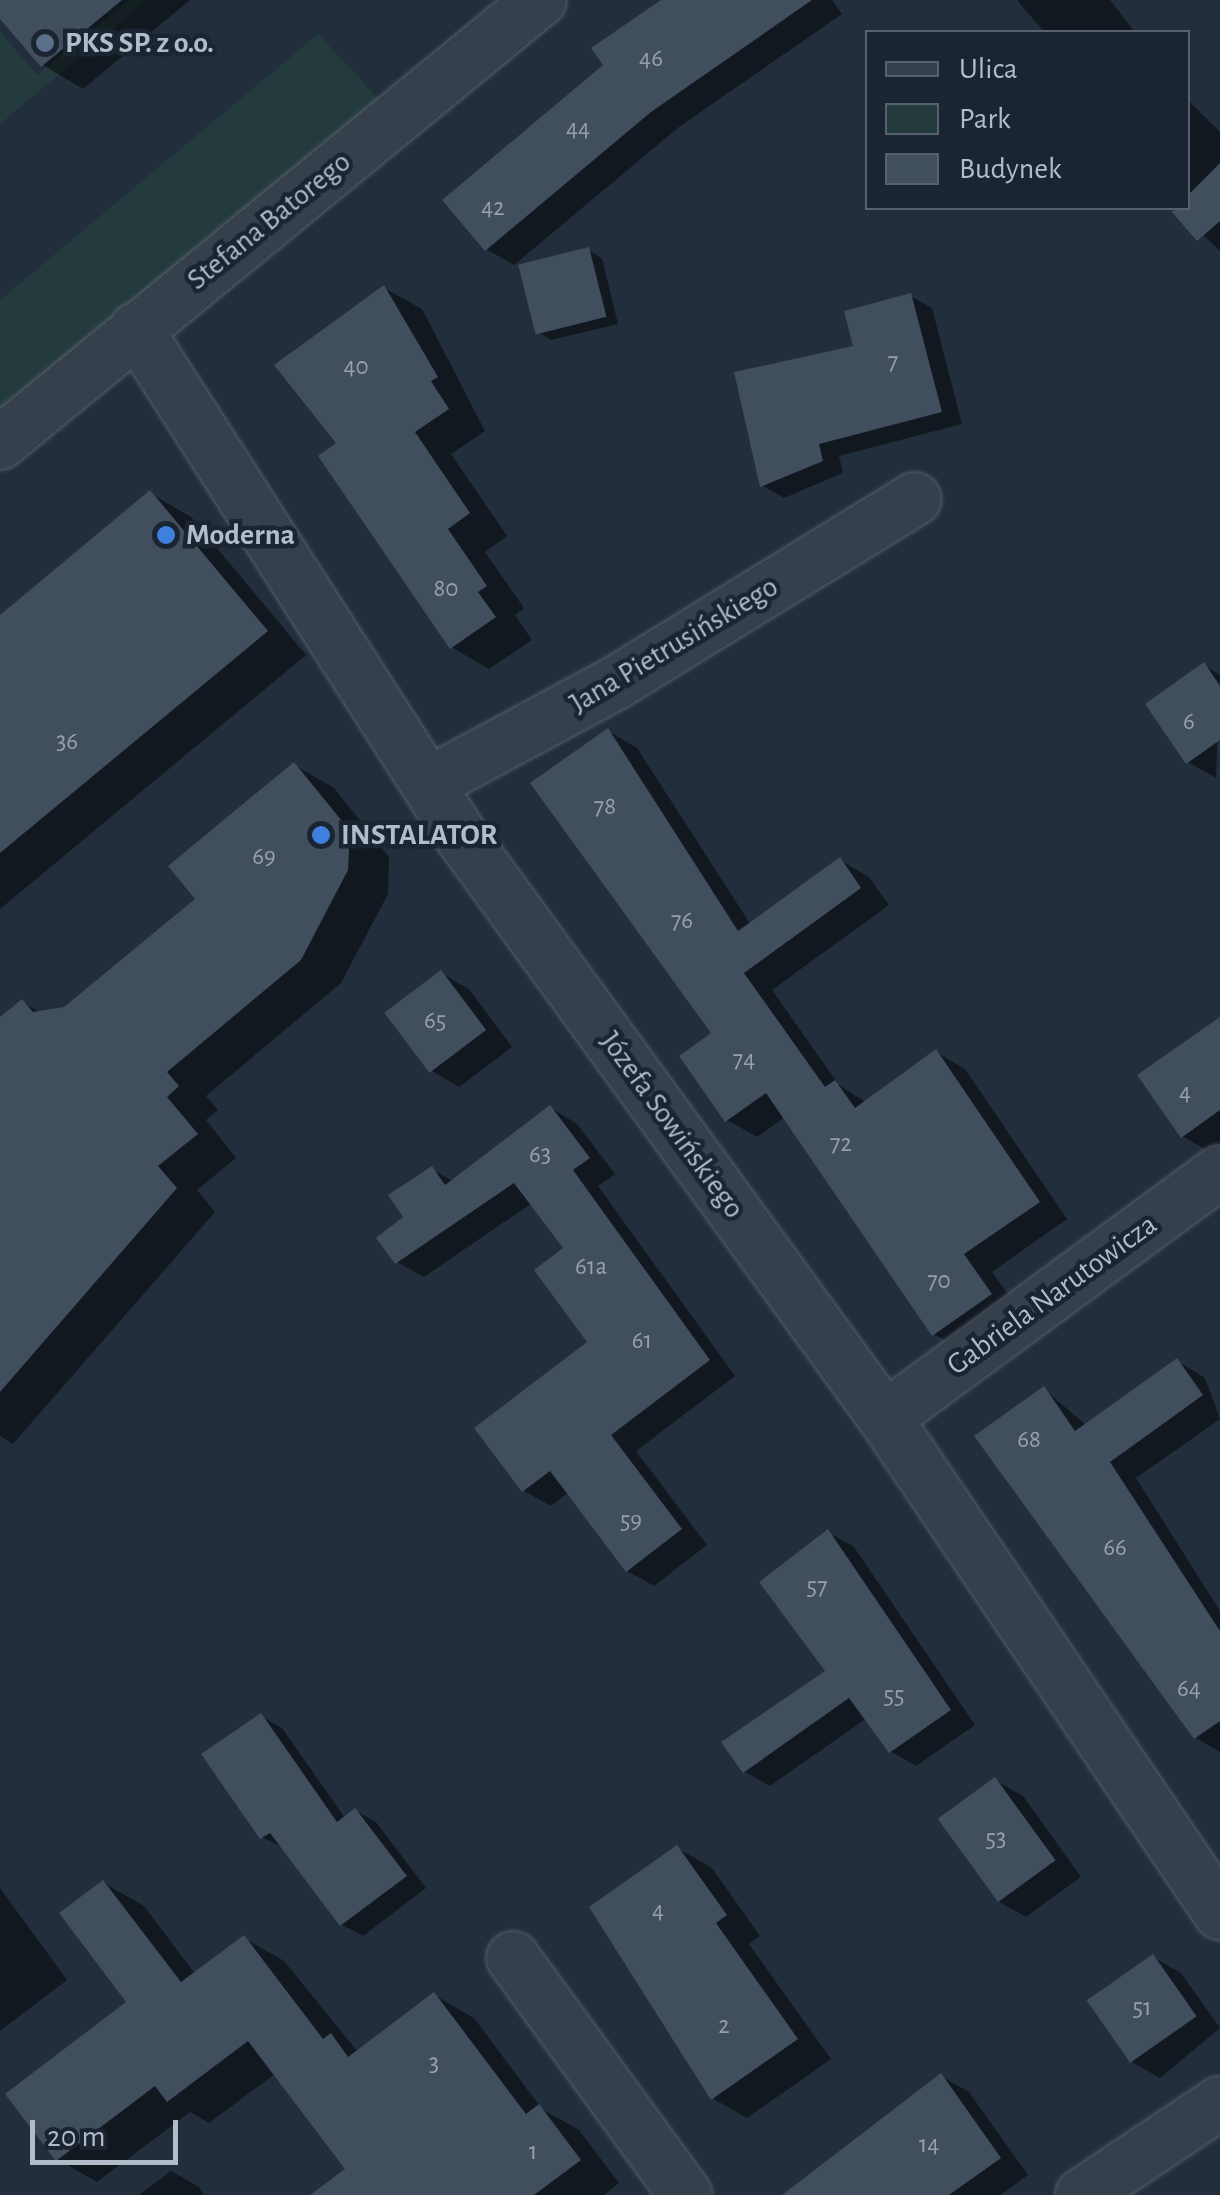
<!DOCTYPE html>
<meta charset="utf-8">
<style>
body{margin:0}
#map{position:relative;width:1220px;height:2195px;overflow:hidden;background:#222e3c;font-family:"Alegreya Sans",sans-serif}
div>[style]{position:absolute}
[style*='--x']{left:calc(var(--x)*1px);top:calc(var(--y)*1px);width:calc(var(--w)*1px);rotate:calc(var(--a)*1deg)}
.green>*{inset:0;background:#243b3d}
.shadow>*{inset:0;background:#0007}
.building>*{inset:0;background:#414e5e;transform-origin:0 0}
.roads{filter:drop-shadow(0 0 2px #545e6a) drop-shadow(0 0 2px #545e6a)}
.minor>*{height:52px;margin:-26px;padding:0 26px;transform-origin:26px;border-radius:26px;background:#36404c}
.dots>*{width:28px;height:28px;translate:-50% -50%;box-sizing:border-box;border:5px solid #1b2531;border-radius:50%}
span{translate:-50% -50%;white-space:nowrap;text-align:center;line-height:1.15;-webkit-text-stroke:9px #1b2531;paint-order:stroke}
.number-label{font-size:25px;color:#96a0ae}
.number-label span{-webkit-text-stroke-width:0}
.poi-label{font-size:30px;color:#b2bbc8;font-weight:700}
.left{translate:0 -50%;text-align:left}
.street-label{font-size:30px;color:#b2bbc8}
.legend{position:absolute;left:865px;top:30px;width:325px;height:180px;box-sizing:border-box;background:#1b2531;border:2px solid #57616d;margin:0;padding:12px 18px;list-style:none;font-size:30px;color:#b2bbc8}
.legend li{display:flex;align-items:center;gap:20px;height:50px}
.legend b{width:50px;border:2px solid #57616d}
.scale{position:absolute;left:30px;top:2120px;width:148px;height:45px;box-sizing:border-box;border:5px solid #b2bbc8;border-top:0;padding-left:12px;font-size:30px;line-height:35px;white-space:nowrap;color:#b2bbc8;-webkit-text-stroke:8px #1b2531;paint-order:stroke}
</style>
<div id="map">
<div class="green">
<i style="clip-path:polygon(130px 0,147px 0,0 124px,0 31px,37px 75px)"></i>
<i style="clip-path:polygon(318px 34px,380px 100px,0 412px,0 300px)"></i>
</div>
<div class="shadow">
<i style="clip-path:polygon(0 0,190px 0,83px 89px,43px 65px,0 15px)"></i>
<i style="clip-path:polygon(665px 0,832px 0,842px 14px,679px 127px,514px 265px,486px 249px,607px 66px)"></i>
<i style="clip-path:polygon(1017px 0,1110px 0,1135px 32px,1044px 32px)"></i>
<i style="clip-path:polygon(1188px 100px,1220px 132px,1220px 251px,1175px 208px,1188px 208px)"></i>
<i style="clip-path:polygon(588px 250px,602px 258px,618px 324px,551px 340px,538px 332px)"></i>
<i style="clip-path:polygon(384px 288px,422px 309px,485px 431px,451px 454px,507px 536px,485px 552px,524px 608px,515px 615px,532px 640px,489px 669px,451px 647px,340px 443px)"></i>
<i style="clip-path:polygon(910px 296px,932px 308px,962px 424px,839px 456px,843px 473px,784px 498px,763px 486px,856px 348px)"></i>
<i style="clip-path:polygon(150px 493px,191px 517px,306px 655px,0 909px,0 619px)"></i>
<i style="clip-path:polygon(1204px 665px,1220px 675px,1216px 778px,1188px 762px)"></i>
<i style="clip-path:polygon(608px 731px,637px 748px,751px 925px,840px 860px,869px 877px,889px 905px,772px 990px,839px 1085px,867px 1103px,936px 1052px,965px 1069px,1067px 1219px,992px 1272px,1020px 1311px,963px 1351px,934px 1334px,785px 1117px,757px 1137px,727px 1120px,715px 1034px)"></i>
<i style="clip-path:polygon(294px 765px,334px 788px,389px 857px,388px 894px,341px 983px,206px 1096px,218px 1110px,206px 1120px,236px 1158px,197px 1190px,215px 1212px,13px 1444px,0 1436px,0 1020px,22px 1002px,41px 1013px,65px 1010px,199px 899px)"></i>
<i style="clip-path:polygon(441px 973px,469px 989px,512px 1047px,459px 1087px,432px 1071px)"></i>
<i style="clip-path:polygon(1220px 1024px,1220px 1145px,1210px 1152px,1182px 1136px)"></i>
<i style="clip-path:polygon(551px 1108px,577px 1124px,615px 1174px,598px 1186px,735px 1376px,636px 1451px,707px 1545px,654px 1586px,627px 1571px,569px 1492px,551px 1506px,524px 1491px,478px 1428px,591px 1342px,566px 1249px,532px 1203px,424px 1277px,397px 1262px,432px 1169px,454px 1182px)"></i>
<i style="clip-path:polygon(1177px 1361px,1205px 1378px,1220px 1419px,1136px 1478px,1220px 1611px,1220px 1752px,1196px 1738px,1044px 1389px,1087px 1426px)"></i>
<i style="clip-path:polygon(828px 1532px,854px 1547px,975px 1725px,916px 1766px,890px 1751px,867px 1718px,770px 1786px,745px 1772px,828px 1671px)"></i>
<i style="clip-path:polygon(261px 1716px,282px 1728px,345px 1818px,356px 1811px,376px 1822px,426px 1888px,363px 1936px,342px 1925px,284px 1848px,262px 1837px)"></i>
<i style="clip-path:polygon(995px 1780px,1023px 1796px,1081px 1877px,1026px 1917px,998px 1901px)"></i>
<i style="clip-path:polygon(677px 1848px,712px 1868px,760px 1936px,749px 1944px,831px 2059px,747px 2118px,712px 2098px)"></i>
<i style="clip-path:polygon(104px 1883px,144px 1906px,196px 1975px,244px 1938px,284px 1961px,358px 2052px,434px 1995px,474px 2018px,542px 2109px,579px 2130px,619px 2183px,604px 2195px,314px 2195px,348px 2169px,276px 2073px,209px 2123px,190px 2112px,97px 2182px,57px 2159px,130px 2003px)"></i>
<i style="clip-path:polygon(0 1888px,67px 1980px,0 2031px)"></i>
<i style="clip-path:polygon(1153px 1957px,1181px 1973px,1220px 2028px,1160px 2078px,1132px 2062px)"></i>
<i style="clip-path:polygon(941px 2076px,969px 2092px,1028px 2175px,1000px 2195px,786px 2195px)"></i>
<i style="clip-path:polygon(171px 2171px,199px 2187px,204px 2195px,139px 2195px)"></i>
</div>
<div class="building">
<i style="clip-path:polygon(0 0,122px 0,41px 67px,0 19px)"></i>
<i style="clip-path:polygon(661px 0,812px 0,651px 112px,485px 251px,442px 200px,603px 65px,591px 48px)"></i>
<i style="clip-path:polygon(1220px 163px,1220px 221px,1197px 241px,1171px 211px,1188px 208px,1188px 195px)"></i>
<i style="left:589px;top:247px;width:72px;height:73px;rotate:76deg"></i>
<i style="clip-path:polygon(384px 285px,438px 377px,431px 381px,449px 409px,415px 432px,470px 513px,448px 529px,487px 586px,478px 592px,496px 617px,450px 649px,318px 456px,336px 443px,274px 365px)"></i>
<i style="clip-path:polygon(911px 293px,942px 412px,819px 444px,823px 461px,760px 487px,734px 372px,853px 346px,844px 311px)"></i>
<i style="clip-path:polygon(150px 490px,268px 631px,0 853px,0 615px)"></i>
<i style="clip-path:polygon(1204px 662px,1220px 686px,1220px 740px,1186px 764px,1145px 704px)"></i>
<i style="clip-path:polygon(608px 728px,738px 931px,840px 857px,861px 888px,744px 973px,825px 1087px,835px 1080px,855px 1108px,936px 1049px,1040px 1202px,964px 1254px,992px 1294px,932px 1336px,766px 1093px,725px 1122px,679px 1056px,711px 1033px,530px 783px)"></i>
<i style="clip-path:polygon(294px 762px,350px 831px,348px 870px,301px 960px,167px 1072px,179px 1086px,167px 1097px,198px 1134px,158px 1166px,177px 1188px,0 1392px,0 1017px,22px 999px,33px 1012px,64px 1007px,195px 899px,168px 866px)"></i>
<i style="left:441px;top:970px;width:75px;height:71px;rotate:53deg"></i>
<i style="clip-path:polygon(1220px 1017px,1220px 1110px,1181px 1138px,1137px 1075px)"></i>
<i style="clip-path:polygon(550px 1105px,590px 1158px,573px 1170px,710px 1360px,611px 1435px,682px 1529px,626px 1572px,550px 1471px,522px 1492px,474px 1428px,587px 1342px,534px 1270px,563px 1248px,514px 1183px,395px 1264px,376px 1238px,403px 1217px,388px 1195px,432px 1166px,445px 1185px)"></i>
<i style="clip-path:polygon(1177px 1358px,1203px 1395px,1110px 1462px,1220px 1631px,1220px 1721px,1194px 1739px,974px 1436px,1044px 1386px,1075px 1431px)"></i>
<i style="clip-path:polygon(828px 1529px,951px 1710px,889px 1753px,849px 1698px,743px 1773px,721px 1742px,825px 1671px,759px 1582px)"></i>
<i style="clip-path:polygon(261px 1713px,337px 1822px,355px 1808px,407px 1876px,340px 1926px,270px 1833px,260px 1839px,201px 1754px)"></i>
<i style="left:995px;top:1777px;width:103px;height:71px;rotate:54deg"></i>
<i style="clip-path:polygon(677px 1845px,727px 1915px,716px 1923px,798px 2039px,711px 2100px,589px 1907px)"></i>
<i style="clip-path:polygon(103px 1880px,181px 1982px,244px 1935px,323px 2039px,331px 2033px,348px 2057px,434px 1992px,526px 2114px,539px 2104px,581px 2160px,534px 2195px,310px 2195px,345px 2169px,248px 2041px,167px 2102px,155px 2086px,56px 2161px,5px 2094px,126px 2002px,59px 1913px)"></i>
<i style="left:1153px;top:1954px;width:76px;height:81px;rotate:55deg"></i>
<i style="clip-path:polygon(941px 2073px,1001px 2158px,949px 2195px,782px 2195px)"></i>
</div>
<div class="roads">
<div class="minor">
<i style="--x:136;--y:329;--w:602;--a:57.34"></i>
<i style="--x:461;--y:836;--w:720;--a:53.93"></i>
<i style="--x:885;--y:1418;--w:598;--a:55.91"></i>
<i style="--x:0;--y:443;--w:698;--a:-39.36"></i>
<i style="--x:428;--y:784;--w:211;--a:-28.3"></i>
<i style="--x:614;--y:684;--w:353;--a:-31.6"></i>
<i style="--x:885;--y:1418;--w:416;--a:-36.3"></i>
<i style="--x:513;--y:1958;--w:293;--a:53.9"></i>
<i style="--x:1082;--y:2195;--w:166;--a:-33.7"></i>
</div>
</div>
<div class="dots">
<i style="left:45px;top:43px;background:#5c6f8a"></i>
<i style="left:166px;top:535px;background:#3f7fe0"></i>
<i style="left:321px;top:835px;background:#3f7fe0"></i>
</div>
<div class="number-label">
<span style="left:651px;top:59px">46</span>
<span style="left:578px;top:129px">44</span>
<span style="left:493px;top:208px">42</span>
<span style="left:893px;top:362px">7</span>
<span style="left:356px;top:367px">40</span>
<span style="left:446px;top:589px">80</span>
<span style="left:1189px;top:722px">6</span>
<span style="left:67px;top:742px">36</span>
<span style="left:605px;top:807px">78</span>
<span style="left:264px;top:857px">69</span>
<span style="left:682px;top:921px">76</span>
<span style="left:435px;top:1021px">65</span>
<span style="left:744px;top:1060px">74</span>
<span style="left:1185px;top:1093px">4</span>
<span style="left:841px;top:1144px">72</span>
<span style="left:540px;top:1155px">63</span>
<span style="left:591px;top:1267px">61a</span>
<span style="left:939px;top:1281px">70</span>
<span style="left:642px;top:1341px">61</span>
<span style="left:1029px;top:1440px">68</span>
<span style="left:631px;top:1521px">59</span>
<span style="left:1115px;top:1548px">66</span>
<span style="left:817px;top:1587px">57</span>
<span style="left:1189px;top:1689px">64</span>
<span style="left:894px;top:1696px">55</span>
<span style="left:996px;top:1839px">53</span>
<span style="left:658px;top:1911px">4</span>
<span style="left:1142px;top:2008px">51</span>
<span style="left:724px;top:2026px">2</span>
<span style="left:434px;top:2064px">3</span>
<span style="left:929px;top:2145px">14</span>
<span style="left:533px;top:2152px">1</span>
</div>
<div class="poi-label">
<span class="left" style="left:65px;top:43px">PKS SP. z o.o.</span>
<span class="left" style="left:186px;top:535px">Moderna</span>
<span class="left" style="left:341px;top:835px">INSTALATOR</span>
</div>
<div class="street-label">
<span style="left:269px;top:221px;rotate:-39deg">Stefana Batorego</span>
<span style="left:674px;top:645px;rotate:-31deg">Jana Pietrusińskiego</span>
<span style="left:672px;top:1125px;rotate:54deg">Józefa Sowińskiego</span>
<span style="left:1052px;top:1295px;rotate:-36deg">Gabriela Narutowicza</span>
</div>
<ul class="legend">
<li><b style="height:12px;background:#36404c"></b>Ulica</li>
<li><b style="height:28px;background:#243b3d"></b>Park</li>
<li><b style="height:28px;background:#414e5e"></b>Budynek</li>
</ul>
<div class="scale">20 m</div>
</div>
